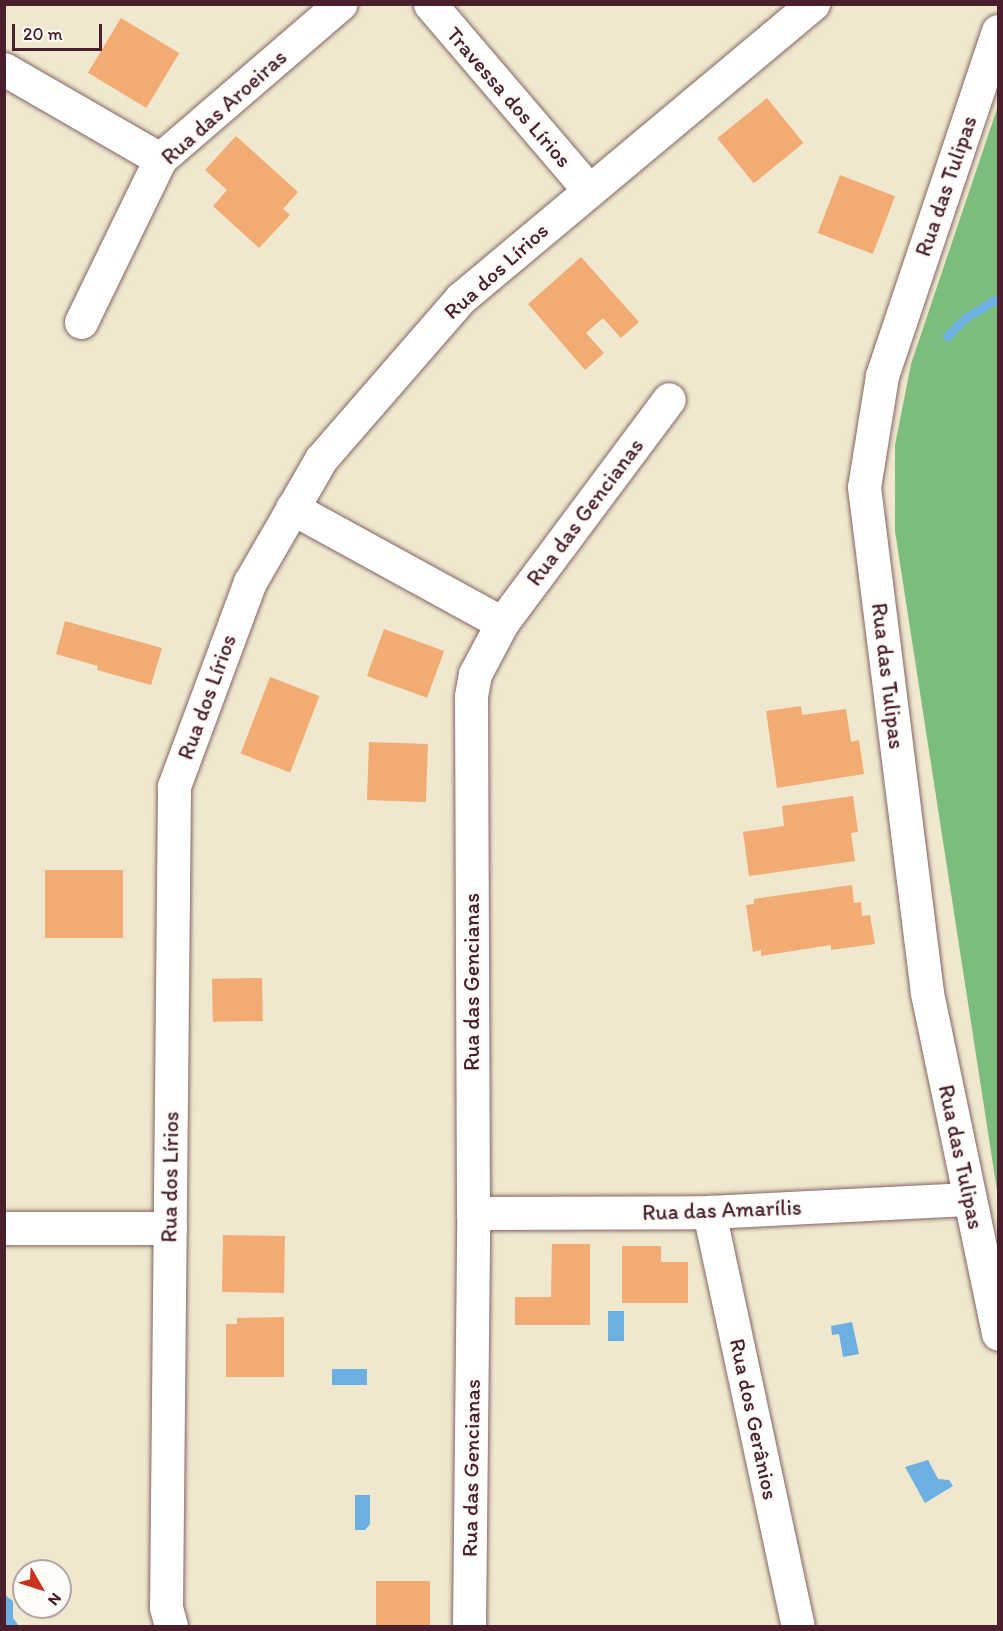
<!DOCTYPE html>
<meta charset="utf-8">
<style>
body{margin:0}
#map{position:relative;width:1003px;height:1631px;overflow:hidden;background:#efe8ce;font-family:Itim,sans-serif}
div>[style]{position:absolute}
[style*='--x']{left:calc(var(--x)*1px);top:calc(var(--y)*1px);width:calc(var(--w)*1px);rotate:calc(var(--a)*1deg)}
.forest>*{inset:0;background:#7cbd7e}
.water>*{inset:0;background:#6cafe1;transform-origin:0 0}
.stream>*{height:9px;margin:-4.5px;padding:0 4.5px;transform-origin:4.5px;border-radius:4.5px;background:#6cafe1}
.building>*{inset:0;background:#f1ab73;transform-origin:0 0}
.roads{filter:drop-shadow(0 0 2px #846564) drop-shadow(0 0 2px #846564)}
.street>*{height:33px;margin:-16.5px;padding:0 16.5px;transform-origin:16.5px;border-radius:16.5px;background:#fff}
span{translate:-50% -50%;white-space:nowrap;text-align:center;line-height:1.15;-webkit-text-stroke:4.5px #fdfcf7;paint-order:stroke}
.street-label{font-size:22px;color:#4a1f2b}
.frame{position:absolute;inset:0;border:6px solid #4a1f2b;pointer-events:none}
.north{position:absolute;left:12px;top:1559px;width:60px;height:60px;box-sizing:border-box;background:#fdfcf7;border:2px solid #b5a4a5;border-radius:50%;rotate:129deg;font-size:16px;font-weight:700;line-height:24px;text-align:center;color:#4a1f2b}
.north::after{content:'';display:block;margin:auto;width:21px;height:27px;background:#c8321e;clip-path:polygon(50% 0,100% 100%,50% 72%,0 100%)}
.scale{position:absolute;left:12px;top:24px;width:90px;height:27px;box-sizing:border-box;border:3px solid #4a1f2b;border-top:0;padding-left:8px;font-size:18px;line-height:21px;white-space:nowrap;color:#4a1f2b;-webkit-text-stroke:4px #fdfcf7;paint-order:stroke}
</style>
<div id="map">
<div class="forest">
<i style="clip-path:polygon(998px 106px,998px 1197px,895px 531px,895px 445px,911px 364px)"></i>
</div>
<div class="water">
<i style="left:624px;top:1311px;width:30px;height:16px;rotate:90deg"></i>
<i style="clip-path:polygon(852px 1322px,859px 1354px,843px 1357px,839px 1334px,832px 1335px,831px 1326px)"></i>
<i style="left:332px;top:1369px;width:35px;height:16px"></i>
<i style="clip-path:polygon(928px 1460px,938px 1479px,949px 1480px,953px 1486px,925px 1503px,905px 1467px)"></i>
<i style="clip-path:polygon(355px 1495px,370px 1495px,370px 1524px,365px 1530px,355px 1530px)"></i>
<i style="clip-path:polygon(5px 1595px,13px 1601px,13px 1618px,19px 1626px,5px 1626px)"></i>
</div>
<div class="stream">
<i style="--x:947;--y:336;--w:25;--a:-45"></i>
<i style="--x:965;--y:318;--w:39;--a:-31"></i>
</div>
<div class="building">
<i style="left:121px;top:18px;width:68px;height:64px;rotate:31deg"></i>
<i style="left:767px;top:98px;width:58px;height:64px;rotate:51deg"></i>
<i style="clip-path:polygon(236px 136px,298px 192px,283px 209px,290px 215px,259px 248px,213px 206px,227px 190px,205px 170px)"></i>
<i style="left:840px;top:175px;width:59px;height:62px;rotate:21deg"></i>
<i style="clip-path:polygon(581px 257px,639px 322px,621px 338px,603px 318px,586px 333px,604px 353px,585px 370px,528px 304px)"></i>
<i style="clip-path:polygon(65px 621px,162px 648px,151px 685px,97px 670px,98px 666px,56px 654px)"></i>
<i style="left:384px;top:629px;width:64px;height:50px;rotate:20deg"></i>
<i style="left:270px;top:677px;width:53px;height:82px;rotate:21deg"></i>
<i style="clip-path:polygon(801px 706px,802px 715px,846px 709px,851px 742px,859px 740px,864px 774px,777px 788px,766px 711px)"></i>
<i style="left:369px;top:742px;width:59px;height:58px;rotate:2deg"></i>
<i style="clip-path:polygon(853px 796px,858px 832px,851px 833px,855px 861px,749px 876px,743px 832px,784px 826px,782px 806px)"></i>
<i style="left:45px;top:870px;width:78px;height:68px"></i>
<i style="clip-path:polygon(852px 885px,854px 903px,861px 902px,862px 916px,870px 915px,875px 944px,831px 950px,831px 945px,761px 956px,761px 950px,753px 952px,746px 905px,754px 904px,754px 899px)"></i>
<i style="left:262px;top:978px;width:43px;height:50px;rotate:89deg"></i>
<i style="left:223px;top:1235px;width:62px;height:57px;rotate:1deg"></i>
<i style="clip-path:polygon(552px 1244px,590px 1244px,590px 1325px,515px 1325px,515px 1297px,551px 1297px)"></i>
<i style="clip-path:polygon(622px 1246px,661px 1246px,661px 1262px,688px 1262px,688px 1303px,622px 1303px)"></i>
<i style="clip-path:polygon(284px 1317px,284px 1377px,226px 1377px,226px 1324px,237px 1324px,237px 1318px)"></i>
<i style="left:376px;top:1581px;width:54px;height:45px"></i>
</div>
<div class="roads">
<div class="street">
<i style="--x:430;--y:4;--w:245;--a:49.5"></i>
<i style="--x:998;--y:31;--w:364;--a:108.6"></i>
<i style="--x:882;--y:376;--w:112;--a:99.2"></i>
<i style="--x:864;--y:487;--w:510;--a:82.9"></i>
<i style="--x:927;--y:993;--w:348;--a:78.2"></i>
<i style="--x:4;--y:69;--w:180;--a:30"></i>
<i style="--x:81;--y:322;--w:181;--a:-64.1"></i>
<i style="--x:160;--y:159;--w:238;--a:-40.7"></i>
<i style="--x:292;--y:508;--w:239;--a:28.7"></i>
<i style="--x:709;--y:1212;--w:423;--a:77.9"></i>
<i style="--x:473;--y:1213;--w:236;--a:-0.2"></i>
<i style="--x:709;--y:1212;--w:261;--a:-2.9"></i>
<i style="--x:4;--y:1228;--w:166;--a:0"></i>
<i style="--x:171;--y:1626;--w:20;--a:-105"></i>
<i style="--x:166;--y:1607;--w:821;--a:-89.44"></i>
<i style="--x:174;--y:786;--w:218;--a:-69.6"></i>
<i style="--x:250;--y:582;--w:142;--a:-60"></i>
<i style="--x:321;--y:459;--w:213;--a:-49"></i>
<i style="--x:461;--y:298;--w:459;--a:-39.9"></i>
<i style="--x:469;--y:1626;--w:413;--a:-89.4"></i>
<i style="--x:473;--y:1213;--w:517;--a:-90.22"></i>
<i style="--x:471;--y:696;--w:22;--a:-80"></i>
<i style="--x:475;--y:674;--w:58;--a:-62.1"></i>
<i style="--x:502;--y:623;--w:279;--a:-53.3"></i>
</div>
</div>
<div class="street-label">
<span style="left:509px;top:97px;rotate:49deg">Travessa dos Lírios</span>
<span style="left:224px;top:107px;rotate:-42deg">Rua das Aroeiras</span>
<span style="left:946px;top:186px;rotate:-71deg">Rua das Tulipas</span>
<span style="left:496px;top:271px;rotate:-42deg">Rua dos Lírios</span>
<span style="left:585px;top:512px;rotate:-53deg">Rua das Gencianas</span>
<span style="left:888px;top:676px;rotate:83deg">Rua das Tulipas</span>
<span style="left:207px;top:697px;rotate:-70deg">Rua dos Lírios</span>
<span style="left:472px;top:982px;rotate:-90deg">Rua das Gencianas</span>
<span style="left:961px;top:1157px;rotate:78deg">Rua das Tulipas</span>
<span style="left:170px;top:1177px;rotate:-89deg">Rua dos Lírios</span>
<span style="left:722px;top:1210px;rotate:-2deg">Rua das Amarílis</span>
<span style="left:754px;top:1419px;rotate:78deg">Rua dos Gerânios</span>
<span style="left:471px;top:1468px;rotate:-89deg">Rua das Gencianas</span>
</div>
<div class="frame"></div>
<div class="north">N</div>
<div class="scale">20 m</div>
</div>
